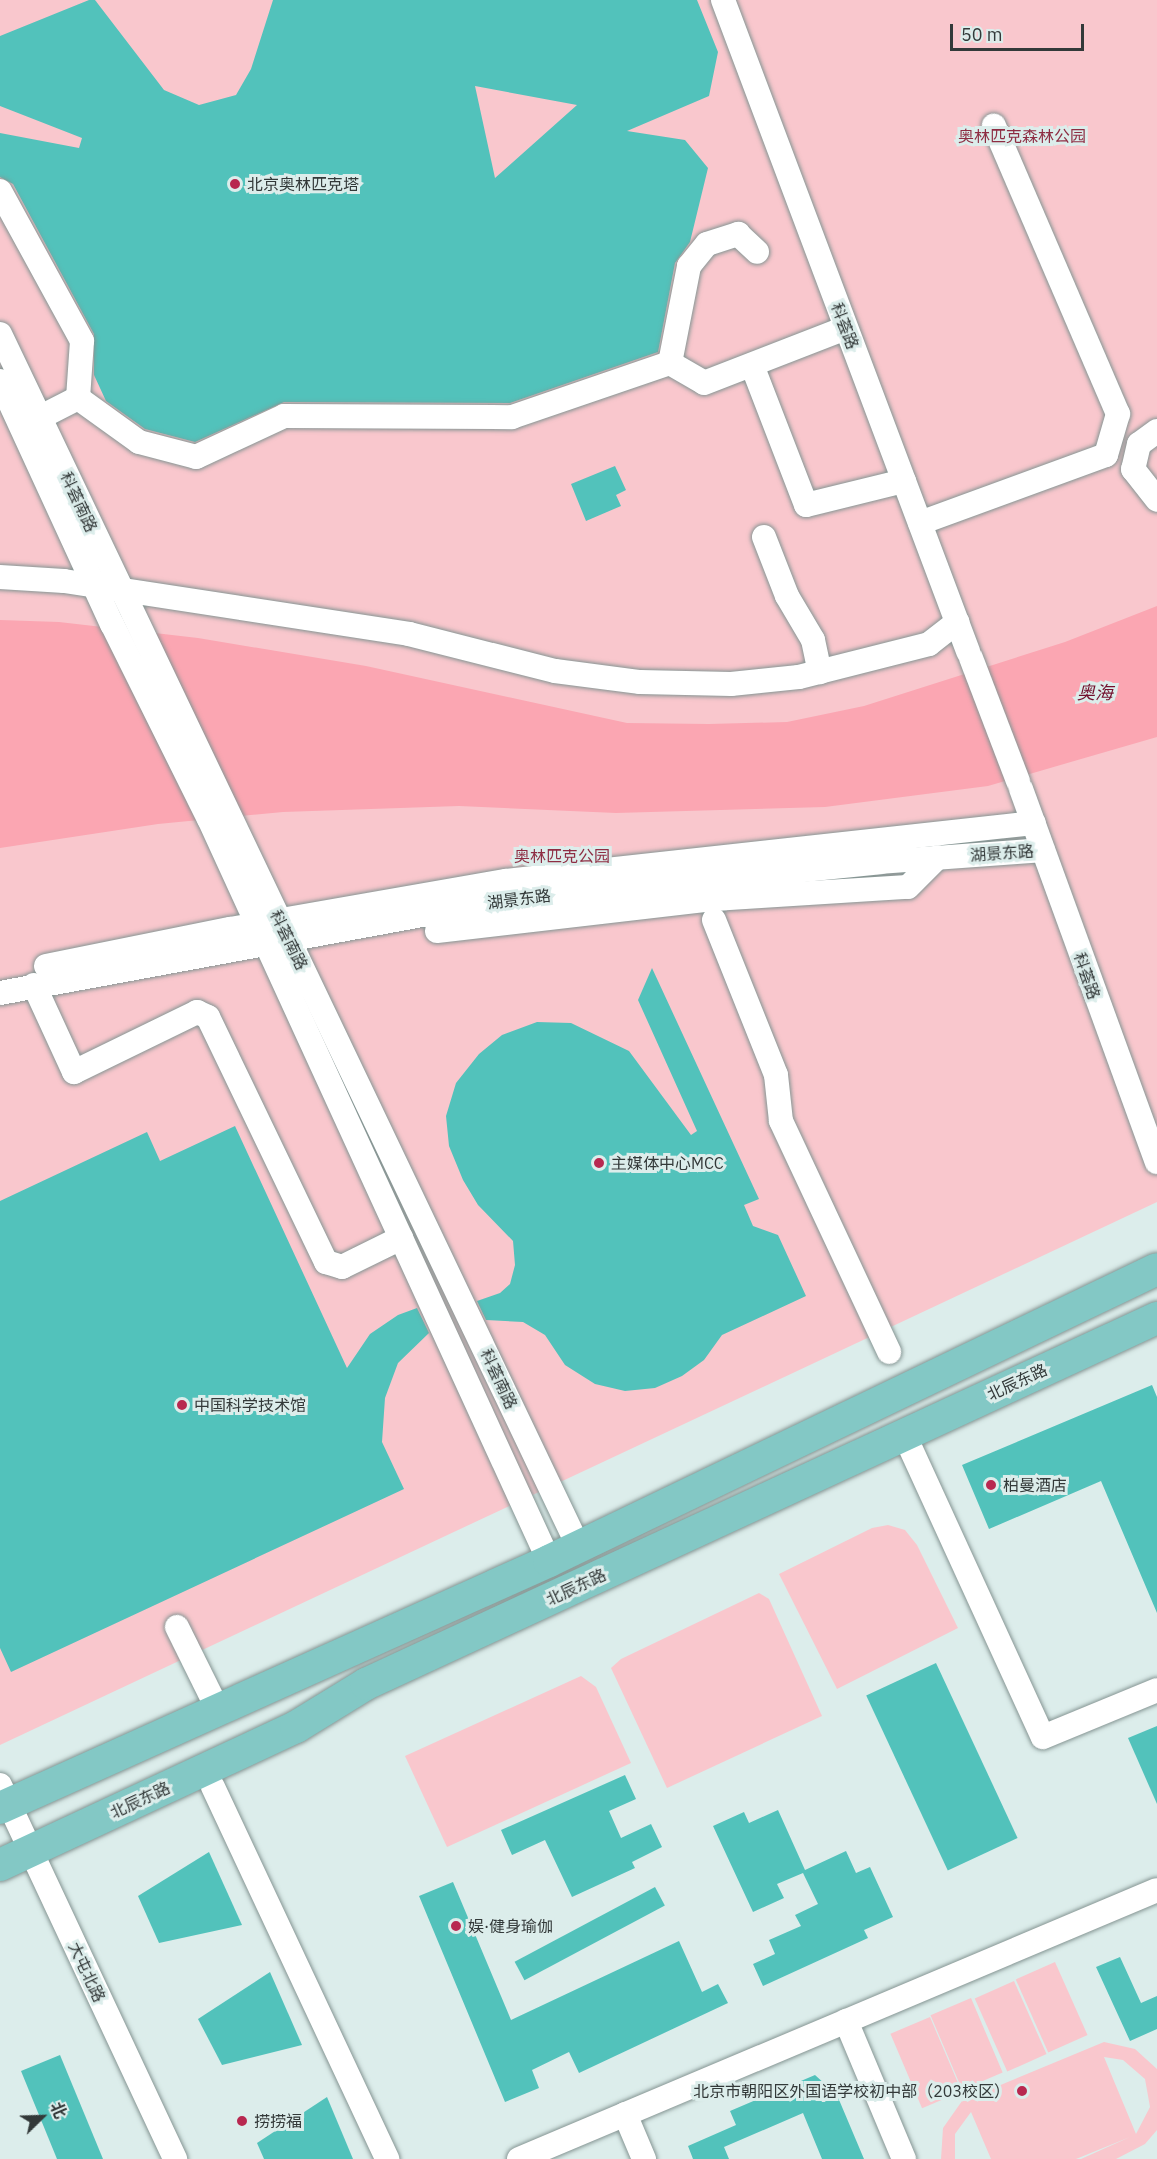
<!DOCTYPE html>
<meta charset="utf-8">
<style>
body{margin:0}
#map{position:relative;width:1157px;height:2159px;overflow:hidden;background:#dcedeb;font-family:"IBM Plex Sans","Noto Sans SC",sans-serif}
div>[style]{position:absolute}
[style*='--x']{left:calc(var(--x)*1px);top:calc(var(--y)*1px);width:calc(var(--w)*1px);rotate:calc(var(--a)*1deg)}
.green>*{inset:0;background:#f9c7cd;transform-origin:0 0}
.water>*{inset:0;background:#fba6b2}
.building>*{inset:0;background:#52c2bb;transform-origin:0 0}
.roads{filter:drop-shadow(0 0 2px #859593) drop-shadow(0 0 2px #859593)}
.minor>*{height:24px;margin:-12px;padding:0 12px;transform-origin:12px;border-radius:12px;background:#fff}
.major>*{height:32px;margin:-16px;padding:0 16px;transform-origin:16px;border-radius:16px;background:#83c8c5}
.dots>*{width:16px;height:16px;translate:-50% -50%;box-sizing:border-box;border:3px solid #dcedeb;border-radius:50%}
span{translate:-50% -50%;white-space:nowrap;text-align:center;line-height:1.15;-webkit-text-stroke:6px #dcedeb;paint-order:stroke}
.park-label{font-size:16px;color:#8e2d43}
.poi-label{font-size:16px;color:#333939}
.left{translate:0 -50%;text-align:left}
.right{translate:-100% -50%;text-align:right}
.street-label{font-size:16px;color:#333939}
.water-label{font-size:18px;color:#72102d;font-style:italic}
.north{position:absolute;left:12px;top:2087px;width:60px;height:60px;-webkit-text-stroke:4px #dcedeb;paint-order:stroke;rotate:67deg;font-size:16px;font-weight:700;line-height:24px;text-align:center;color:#333939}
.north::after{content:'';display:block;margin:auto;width:21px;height:27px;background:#333939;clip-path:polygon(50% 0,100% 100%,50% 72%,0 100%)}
.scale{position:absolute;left:950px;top:24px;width:134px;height:27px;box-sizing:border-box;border:3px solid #333939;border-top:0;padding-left:8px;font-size:18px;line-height:21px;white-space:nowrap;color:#333939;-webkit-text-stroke:4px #dcedeb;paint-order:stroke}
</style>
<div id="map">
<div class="green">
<i style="clip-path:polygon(0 0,1157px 0,1157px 1202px,0 1745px)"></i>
<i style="clip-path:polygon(888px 1525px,905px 1530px,917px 1545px,958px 1628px,837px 1689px,779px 1574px,872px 1528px)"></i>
<i style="clip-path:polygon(759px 1593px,769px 1599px,822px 1716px,667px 1788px,611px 1668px,621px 1659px)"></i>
<i style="clip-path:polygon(581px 1676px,596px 1687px,631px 1763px,447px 1847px,405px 1756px)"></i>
<i style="left:1055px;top:1962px;width:80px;height:43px;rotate:66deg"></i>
<i style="left:1014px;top:1981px;width:80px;height:43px;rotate:66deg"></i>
<i style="left:971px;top:1998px;width:81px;height:44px;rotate:67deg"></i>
<i style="left:930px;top:2017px;width:81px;height:43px;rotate:67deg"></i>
<i style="clip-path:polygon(evenodd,1104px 2042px,1135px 2049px,1157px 2069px,1157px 2130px,1145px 2144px,1116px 2159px,1081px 2159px,1130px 2137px,1076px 2159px,991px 2159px,971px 2112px,955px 2134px,955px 2159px,941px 2159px,943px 2128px,962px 2101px,1104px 2042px,1104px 2057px,1123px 2060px,1145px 2079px,1150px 2107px,1136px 2134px,1104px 2057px)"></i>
</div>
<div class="water">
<i style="clip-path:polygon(1157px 606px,1157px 737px,988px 786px,825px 807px,616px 813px,459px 806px,283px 812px,158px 824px,0 848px,0 620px,59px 622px,198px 638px,366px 666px,627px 723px,709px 724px,787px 722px,864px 706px,1065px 642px)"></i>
</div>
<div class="building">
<i style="clip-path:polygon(evenodd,89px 0,95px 0,164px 90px,199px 105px,236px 95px,251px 69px,273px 0,697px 0,718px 52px,709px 96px,627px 131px,685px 140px,708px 168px,690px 242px,675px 263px,658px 352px,510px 403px,284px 402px,195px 442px,145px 429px,106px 401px,94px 375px,94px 334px,13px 184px,0 177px,0 133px,79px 148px,82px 138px,0 106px,0 36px,89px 0,475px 86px,577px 105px,495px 178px,475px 86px)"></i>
<i style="clip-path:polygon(615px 466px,626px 490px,616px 495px,621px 506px,586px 521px,571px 484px)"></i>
<i style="clip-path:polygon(652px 968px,759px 1199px,744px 1205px,753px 1226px,778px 1235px,806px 1296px,722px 1335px,704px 1360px,682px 1376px,655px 1388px,625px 1391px,595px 1384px,565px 1365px,545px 1335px,523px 1322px,486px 1320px,477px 1301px,500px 1293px,510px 1284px,515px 1265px,513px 1241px,478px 1205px,463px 1180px,449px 1146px,446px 1116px,456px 1083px,479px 1054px,502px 1035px,537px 1022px,571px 1023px,629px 1051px,691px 1135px,697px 1131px,638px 1000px)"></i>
<i style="clip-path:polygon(235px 1126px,347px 1368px,370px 1334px,398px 1315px,417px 1308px,429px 1333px,398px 1363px,385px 1398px,382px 1442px,404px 1489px,11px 1672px,0 1648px,0 1201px,147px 1132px,160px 1161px)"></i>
<i style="clip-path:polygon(1152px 1385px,1157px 1397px,1157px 1613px,1101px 1481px,989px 1529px,962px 1465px)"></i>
<i style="left:936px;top:1663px;width:193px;height:77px;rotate:65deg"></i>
<i style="clip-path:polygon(1157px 1726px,1157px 1804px,1128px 1738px)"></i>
<i style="clip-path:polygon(625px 1775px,636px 1799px,609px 1811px,621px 1838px,651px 1824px,662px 1847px,632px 1862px,635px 1868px,572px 1897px,545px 1840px,512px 1855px,501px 1830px)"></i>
<i style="clip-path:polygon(778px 1810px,805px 1870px,846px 1851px,856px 1873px,870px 1867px,893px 1917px,864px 1930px,868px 1938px,763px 1986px,753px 1964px,775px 1954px,769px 1940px,801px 1926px,795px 1915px,818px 1904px,803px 1873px,777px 1884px,784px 1898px,753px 1912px,713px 1826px,744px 1812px,749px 1823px)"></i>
<i style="clip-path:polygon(209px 1852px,242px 1925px,159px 1943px,138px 1896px)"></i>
<i style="clip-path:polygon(453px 1882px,511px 2020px,679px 1941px,702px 1992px,718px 1984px,728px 2003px,579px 2073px,569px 2052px,532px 2070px,539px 2088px,505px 2102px,419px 1896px)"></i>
<i style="left:655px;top:1887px;width:21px;height:159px;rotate:62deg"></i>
<i style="clip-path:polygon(1120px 1957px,1141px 2003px,1157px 1996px,1157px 2029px,1130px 2041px,1096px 1967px)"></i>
<i style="clip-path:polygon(270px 1972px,302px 2045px,222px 2065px,198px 2019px)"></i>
<i style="clip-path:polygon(60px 2055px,103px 2159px,57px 2159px,21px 2071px)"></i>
<i style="clip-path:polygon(815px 2075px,837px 2095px,864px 2159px,822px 2159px,803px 2113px,724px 2147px,729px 2159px,693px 2159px,688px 2146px,736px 2125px,730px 2111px)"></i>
<i style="clip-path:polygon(327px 2097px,353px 2159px,264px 2159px,257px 2143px)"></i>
</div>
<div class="roads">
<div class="minor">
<i style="--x:723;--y:0;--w:696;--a:69.38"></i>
<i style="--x:0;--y:191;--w:171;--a:61.3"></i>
<i style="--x:82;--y:341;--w:57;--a:94"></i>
<i style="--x:78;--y:398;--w:44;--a:152.9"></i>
<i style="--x:0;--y:334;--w:1343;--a:64.5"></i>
<i style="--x:670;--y:363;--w:39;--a:30"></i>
<i style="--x:704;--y:383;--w:152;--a:-21.2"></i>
<i style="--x:752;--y:365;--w:150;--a:68.9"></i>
<i style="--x:806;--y:505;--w:101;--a:-13.8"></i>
<i style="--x:0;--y:381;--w:268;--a:65.3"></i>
<i style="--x:112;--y:624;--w:218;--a:63.6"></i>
<i style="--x:209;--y:819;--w:816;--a:65.38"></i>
<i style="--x:78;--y:398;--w:75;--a:35.8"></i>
<i style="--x:139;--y:442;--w:59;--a:14.7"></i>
<i style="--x:196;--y:457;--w:97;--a:-25"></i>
<i style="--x:284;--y:416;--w:228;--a:0.3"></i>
<i style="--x:512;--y:417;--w:167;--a:-18.9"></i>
<i style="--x:670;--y:363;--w:99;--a:-78.9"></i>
<i style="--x:689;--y:266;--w:28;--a:-51"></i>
<i style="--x:707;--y:244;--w:33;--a:-18"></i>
<i style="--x:738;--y:234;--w:26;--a:43"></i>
<i style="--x:1157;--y:431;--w:22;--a:144"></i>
<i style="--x:1139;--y:444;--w:26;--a:103"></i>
<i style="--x:1133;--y:469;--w:39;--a:52"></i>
<i style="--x:920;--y:523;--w:198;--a:-20.1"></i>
<i style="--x:1106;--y:455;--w:43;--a:-73.7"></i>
<i style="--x:1118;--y:414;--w:314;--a:-113.3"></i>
<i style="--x:764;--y:537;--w:63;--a:68.7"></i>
<i style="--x:787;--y:596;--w:51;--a:59.4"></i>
<i style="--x:813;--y:640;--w:33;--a:78"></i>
<i style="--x:0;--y:577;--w:64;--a:3.6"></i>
<i style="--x:64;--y:581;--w:349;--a:8.7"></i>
<i style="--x:409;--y:634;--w:151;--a:14.2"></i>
<i style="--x:555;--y:671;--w:86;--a:7.4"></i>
<i style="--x:640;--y:682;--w:91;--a:1.3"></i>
<i style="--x:731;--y:684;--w:68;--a:-5.9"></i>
<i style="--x:799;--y:677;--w:134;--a:-14.2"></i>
<i style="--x:929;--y:644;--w:36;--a:-38"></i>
<i style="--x:971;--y:658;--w:132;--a:69.1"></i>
<i style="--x:1021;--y:789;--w:397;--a:70"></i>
<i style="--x:714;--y:920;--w:167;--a:68.2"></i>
<i style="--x:776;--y:1075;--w:46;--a:83.8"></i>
<i style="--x:781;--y:1121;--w:255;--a:64.9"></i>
<i style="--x:437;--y:931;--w:280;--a:-6.6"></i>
<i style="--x:715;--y:899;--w:193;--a:-3.6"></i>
<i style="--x:908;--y:887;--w:42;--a:-45"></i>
<i style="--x:46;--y:966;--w:188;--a:-11.4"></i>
<i style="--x:230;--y:929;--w:280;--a:-9.9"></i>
<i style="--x:506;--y:881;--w:531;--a:-6.27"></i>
<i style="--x:34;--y:985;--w:96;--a:65.3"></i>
<i style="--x:74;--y:1072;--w:137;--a:-26"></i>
<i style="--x:197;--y:1012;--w:12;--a:24"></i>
<i style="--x:208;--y:1017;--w:272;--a:64.3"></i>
<i style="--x:326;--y:1262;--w:17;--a:17"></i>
<i style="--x:342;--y:1267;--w:66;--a:-26.2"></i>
<i style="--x:0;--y:993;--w:506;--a:-10.47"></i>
<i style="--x:498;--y:901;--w:384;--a:-5.8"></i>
<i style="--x:880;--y:862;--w:163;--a:-4.2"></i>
<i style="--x:904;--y:1434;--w:333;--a:65.4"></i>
<i style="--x:1043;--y:1737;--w:123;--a:-22.4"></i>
<i style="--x:177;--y:1627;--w:90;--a:63.7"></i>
<i style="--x:0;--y:1785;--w:413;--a:64.9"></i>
<i style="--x:213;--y:1787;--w:411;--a:64.9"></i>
<i style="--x:846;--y:2021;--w:150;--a:67.2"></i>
<i style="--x:625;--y:2114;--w:49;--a:67.1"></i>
<i style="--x:519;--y:2159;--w:692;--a:-22.86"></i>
</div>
<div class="major">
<i style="--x:0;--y:1808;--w:602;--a:-24.22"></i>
<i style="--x:549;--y:1561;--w:674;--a:-25.65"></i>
<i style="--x:0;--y:1865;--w:327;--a:-25"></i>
<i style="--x:296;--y:1727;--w:82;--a:-31.6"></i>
<i style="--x:366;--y:1684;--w:872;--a:-24.83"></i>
</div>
</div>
<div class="dots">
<i style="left:235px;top:184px;background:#b82850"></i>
<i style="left:599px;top:1163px;background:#b82850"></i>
<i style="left:182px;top:1405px;background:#b82850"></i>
<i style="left:991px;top:1485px;background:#b82850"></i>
<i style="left:456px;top:1926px;background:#b82850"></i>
<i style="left:1022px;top:2091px;background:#b82850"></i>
<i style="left:242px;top:2121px;background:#b82850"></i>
</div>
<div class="park-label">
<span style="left:1022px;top:136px">奥林匹克森林公园</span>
<span style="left:562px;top:856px">奥林匹克公园</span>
</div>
<div class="poi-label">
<span class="left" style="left:247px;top:184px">北京奥林匹克塔</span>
<span class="left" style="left:611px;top:1163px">主媒体中心MCC</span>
<span class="left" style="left:194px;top:1405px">中国科学技术馆</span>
<span class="left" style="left:1003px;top:1485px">柏曼酒店</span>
<span class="left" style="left:468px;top:1926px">娱·健身瑜伽</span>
<span class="right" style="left:1010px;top:2091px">北京市朝阳区外国语学校初中部（203校区）</span>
<span class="left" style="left:254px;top:2121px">捞捞福</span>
</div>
<div class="street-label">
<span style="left:845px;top:326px;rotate:69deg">科荟路</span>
<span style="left:79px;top:502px;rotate:65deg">科荟南路</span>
<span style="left:1002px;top:853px;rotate:-4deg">湖景东路</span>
<span style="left:519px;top:899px;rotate:-7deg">湖景东路</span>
<span style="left:289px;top:940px;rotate:64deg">科荟南路</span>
<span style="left:1087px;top:976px;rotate:71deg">科荟路</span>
<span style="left:499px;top:1379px;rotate:65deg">科荟南路</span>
<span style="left:1017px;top:1382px;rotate:-25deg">北辰东路</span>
<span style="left:576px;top:1587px;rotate:-25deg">北辰东路</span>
<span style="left:140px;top:1800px;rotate:-25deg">北辰东路</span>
<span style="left:87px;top:1972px;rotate:65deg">大屯北路</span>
</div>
<div class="water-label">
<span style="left:1095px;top:693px">奥海</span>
</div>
<div class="north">北</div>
<div class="scale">50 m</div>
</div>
